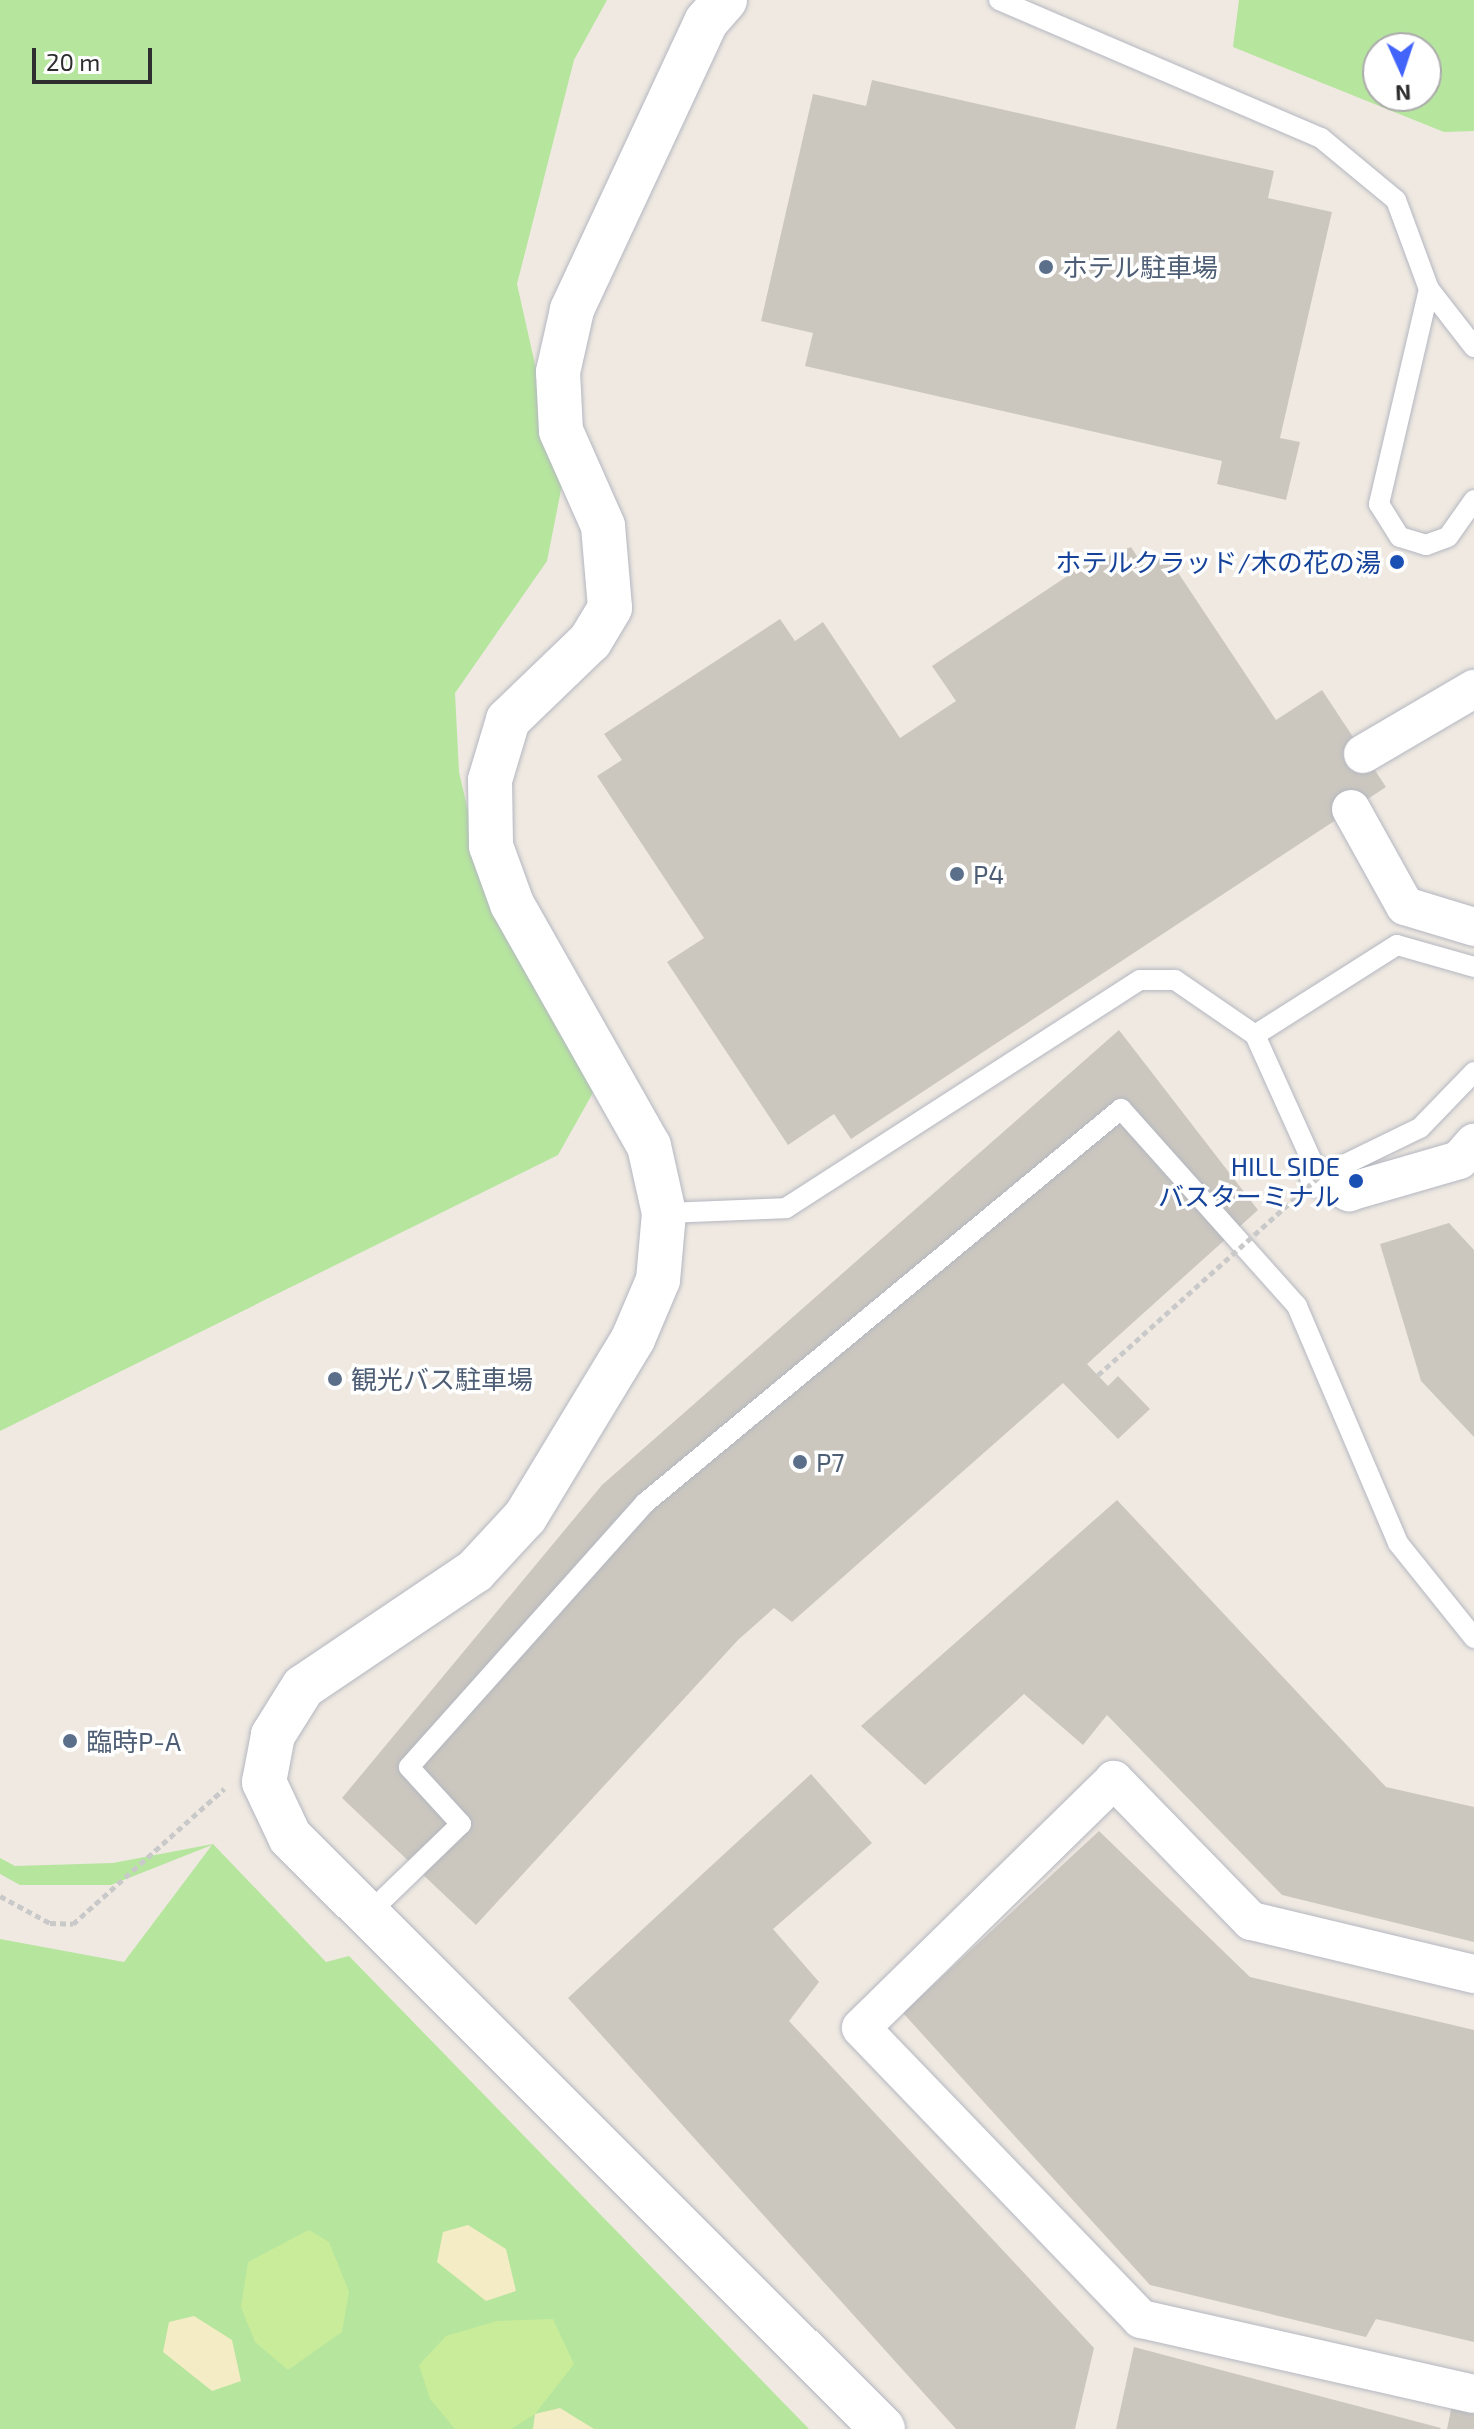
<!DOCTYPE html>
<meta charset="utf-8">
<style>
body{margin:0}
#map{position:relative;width:1474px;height:2429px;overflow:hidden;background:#efe9e1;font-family:"Exo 2","Noto Sans JP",sans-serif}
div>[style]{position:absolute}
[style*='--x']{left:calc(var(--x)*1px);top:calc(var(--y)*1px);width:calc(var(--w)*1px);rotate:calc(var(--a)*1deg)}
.green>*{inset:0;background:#b6e59e}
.sand>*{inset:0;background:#f3ecc5}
.pitch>*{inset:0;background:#c9ec9a}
.building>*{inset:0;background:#cbc7bf}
.path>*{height:5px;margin-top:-2.5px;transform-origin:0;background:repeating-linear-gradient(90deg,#c9c9c9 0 6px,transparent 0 10px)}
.roads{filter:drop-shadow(0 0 2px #b4b7c1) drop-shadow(0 0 2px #b4b7c1)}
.lane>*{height:20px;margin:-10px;padding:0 10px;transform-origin:10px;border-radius:10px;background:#fff}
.street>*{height:38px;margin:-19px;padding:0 19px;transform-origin:19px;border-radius:19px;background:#fff}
.secondary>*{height:44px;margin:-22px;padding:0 22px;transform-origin:22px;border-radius:22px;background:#fff}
.path-bridge>*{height:5px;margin-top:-2.5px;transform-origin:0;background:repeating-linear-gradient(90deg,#c9c9c9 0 6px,transparent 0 10px)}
.dots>*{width:22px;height:22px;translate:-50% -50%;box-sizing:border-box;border:4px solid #fff;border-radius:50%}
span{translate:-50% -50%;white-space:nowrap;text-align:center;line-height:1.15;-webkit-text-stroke:7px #fff;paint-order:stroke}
.service-label{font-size:26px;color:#4e5e75}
.left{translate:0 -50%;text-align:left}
.transit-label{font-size:26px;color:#164399}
.right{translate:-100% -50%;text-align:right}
.north{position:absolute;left:1362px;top:32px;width:80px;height:80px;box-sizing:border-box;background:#fff;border:2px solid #ababab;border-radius:50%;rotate:177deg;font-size:22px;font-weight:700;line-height:32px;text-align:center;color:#2e2e2e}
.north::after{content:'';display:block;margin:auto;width:28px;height:36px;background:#4264fb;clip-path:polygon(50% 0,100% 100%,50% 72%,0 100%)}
.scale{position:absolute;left:32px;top:48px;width:120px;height:36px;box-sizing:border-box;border:4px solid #2e2e2e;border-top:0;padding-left:10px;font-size:24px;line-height:28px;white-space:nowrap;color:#2e2e2e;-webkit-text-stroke:6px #fff;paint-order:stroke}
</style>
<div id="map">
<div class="green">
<i style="clip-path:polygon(0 0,607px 0,574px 60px,517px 284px,562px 485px,547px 561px,455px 693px,459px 772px,481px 867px,599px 1082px,558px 1155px,0 1431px)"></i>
<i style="clip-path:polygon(evenodd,1239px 0,1474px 0,1474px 131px,1444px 132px,1233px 47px,1239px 0,1378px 48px,1426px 48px,1426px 96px,1378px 96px,1378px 48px)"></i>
<i style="clip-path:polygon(213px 1844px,326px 1962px,349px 1956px,809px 2429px,0 2429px,0 1939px,124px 1962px,212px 1845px,111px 1885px,20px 1885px,0 1874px,0 1858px,15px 1866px,113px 1863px)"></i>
</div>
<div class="sand">
<i style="clip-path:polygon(468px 2225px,506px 2249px,516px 2291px,486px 2301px,437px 2262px,443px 2232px)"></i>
<i style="clip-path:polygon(194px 2316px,232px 2340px,241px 2381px,212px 2391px,163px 2352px,169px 2322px)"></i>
<i style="clip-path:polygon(560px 2408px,594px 2429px,533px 2429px,535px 2414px)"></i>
</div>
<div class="pitch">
<i style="clip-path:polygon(309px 2230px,329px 2242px,349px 2292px,342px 2332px,288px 2370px,255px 2342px,241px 2307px,248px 2262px)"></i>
<i style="clip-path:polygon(553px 2319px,574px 2364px,535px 2414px,511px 2429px,455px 2429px,430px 2399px,419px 2365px,446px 2336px,497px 2321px)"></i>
</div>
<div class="building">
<i style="clip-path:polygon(872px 80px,1274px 171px,1268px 198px,1332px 212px,1280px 438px,1300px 442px,1286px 500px,1217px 484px,1222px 461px,805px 366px,813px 333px,761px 321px,813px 94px,866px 106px)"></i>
<i style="clip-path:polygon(1131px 547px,1144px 567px,1165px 553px,1276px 720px,1322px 690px,1386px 787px,851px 1139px,834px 1114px,788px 1145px,667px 962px,704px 938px,597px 776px,622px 760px,604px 734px,780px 619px,795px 641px,823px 622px,900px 738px,956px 701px,932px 666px,1081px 567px)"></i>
<i style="clip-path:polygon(1119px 1030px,1258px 1210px,1087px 1364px,1108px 1386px,1118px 1376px,1150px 1409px,1118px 1439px,1063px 1383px,792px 1622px,774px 1608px,738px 1640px,476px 1925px,342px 1798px,602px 1485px)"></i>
<i style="clip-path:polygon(1449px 1223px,1474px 1250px,1474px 1437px,1421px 1381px,1380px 1244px)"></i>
<i style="clip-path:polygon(1117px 1500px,1386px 1787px,1474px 1807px,1474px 1942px,1282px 1895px,1107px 1715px,1083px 1745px,1024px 1694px,925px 1785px,861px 1726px)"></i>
<i style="clip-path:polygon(811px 1774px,872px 1843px,773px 1929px,819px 1982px,789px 2021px,1094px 2348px,1075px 2429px,956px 2429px,568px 1998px)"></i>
<i style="clip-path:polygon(1099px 1831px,1250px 1977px,1474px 2030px,1474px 2342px,1376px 2319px,1366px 2337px,1150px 2285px,903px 2013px)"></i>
<i style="clip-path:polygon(1134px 2347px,1441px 2428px,1440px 2429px,1116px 2429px)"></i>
<i style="clip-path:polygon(1452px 2405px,1474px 2411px,1474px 2429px,1447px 2429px)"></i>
</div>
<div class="path">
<i style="--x:0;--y:1896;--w:57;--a:28.4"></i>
<i style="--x:50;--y:1923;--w:23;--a:2"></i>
<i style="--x:73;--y:1924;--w:203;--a:-41.8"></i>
</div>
<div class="roads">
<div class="lane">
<i style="--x:999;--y:0;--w:350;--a:23.2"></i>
<i style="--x:1321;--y:138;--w:97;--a:39.6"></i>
<i style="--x:1396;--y:200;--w:95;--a:69.7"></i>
<i style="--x:1474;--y:347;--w:73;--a:-127.8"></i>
<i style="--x:1429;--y:289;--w:221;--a:103.1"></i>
<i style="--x:1379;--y:504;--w:39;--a:58"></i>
<i style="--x:1400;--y:537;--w:27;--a:17"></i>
<i style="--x:1426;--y:545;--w:23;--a:-20"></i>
<i style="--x:1448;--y:537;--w:45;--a:-54.9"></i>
<i style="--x:1255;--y:1035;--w:168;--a:-32.4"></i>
<i style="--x:1397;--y:945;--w:80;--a:15.9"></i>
<i style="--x:664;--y:1213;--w:122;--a:-2.3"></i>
<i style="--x:786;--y:1208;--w:421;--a:-32.8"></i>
<i style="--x:1140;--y:980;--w:35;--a:0"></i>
<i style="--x:1175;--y:980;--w:97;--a:34.5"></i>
<i style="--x:1255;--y:1035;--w:156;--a:65.7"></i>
<i style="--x:1319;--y:1177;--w:112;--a:-25.9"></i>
<i style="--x:1420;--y:1128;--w:78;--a:-46"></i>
<i style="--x:371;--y:1911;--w:125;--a:-44"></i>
<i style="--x:461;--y:1824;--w:77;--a:-132.4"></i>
<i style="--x:409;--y:1767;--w:354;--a:-48.2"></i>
<i style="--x:645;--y:1503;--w:618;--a:-39.62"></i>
<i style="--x:1121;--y:1109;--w:264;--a:48.2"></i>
<i style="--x:1297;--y:1306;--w:258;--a:66.9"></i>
<i style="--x:1398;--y:1543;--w:122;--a:51.3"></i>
</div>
<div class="street">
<i style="--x:1363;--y:754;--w:129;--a:-30.4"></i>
<i style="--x:1351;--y:809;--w:111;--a:60.9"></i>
<i style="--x:1405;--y:906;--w:72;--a:16.9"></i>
<i style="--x:1319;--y:1177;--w:34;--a:27"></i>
<i style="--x:1349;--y:1192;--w:115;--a:-16.2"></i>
<i style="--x:1459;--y:1160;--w:23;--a:-49"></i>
<i style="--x:1474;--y:1974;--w:229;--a:-166.6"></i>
<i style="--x:1251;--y:1921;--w:197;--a:-134.2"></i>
<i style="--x:1114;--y:1780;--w:354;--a:135.6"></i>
<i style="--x:861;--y:2028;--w:404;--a:46.1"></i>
<i style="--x:1141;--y:2319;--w:341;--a:12.7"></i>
</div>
<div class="secondary">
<i style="--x:725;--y:0;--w:29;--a:131"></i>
<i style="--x:706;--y:22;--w:318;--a:115"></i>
<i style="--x:572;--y:310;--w:64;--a:102.7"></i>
<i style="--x:558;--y:372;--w:59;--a:87.1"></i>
<i style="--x:561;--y:431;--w:104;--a:66.1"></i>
<i style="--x:603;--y:526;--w:82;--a:85.1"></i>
<i style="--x:610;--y:608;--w:39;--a:121"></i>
<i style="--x:590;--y:641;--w:114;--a:136.1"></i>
<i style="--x:508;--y:720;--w:63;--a:106.7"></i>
<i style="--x:490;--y:780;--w:66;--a:89.1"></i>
<i style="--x:491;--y:846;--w:62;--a:70.1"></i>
<i style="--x:512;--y:904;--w:278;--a:60.5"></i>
<i style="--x:649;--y:1146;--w:69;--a:77.4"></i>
<i style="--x:664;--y:1213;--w:67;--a:95.1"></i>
<i style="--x:658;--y:1280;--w:64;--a:113"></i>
<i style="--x:633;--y:1339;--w:208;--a:121.2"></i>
<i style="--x:525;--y:1517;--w:74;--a:132.8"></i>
<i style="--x:475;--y:1571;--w:207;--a:146"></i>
<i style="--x:303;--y:1687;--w:57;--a:122"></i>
<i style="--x:273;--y:1735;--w:48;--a:100.8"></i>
<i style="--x:264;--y:1782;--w:61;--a:64.7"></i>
<i style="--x:290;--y:1837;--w:838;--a:44.95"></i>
</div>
</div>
<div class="path-bridge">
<i style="--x:1098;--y:1375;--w:297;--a:-41.9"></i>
</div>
<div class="dots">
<i style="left:1046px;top:267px;background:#5c6f8a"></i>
<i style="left:1397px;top:562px;background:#1a4fb4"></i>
<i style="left:957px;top:874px;background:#5c6f8a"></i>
<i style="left:1356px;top:1181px;background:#1a4fb4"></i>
<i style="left:335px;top:1379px;background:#5c6f8a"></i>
<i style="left:800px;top:1462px;background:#5c6f8a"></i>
<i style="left:70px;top:1741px;background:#5c6f8a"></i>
</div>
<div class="service-label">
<span class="left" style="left:1062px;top:267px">ホテル駐車場</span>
<span class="left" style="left:973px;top:874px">P4</span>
<span class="left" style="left:351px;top:1379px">観光バス駐車場</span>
<span class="left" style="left:816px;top:1462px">P7</span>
<span class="left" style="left:86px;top:1741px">臨時P-A</span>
</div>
<div class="transit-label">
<span class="right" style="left:1381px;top:562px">ホテルクラッド/木の花の湯</span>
<span class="right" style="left:1340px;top:1181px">HILL SIDE<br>バスターミナル</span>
</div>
<div class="north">N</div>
<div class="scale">20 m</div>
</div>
